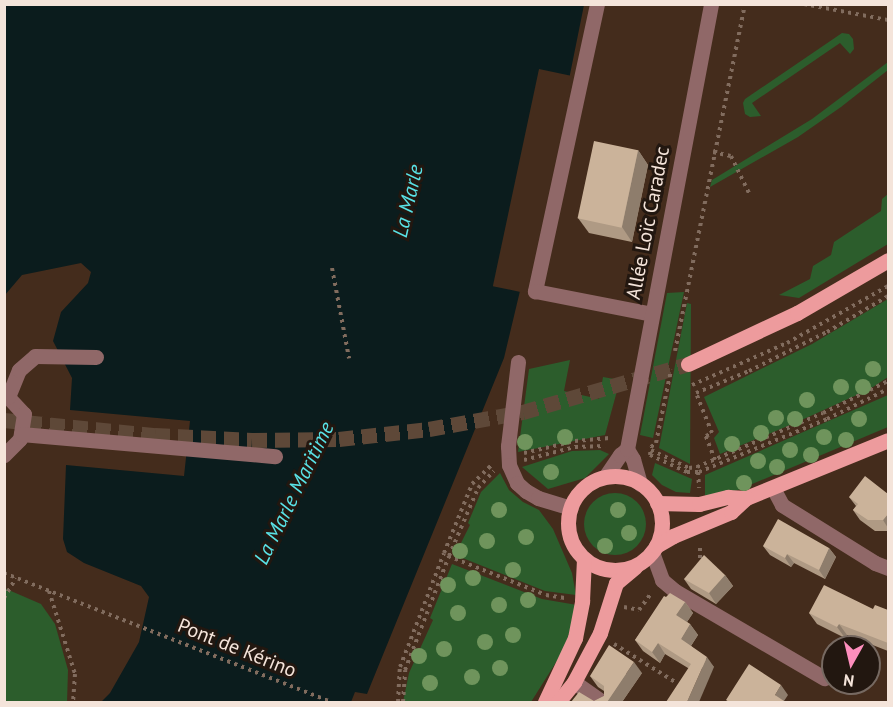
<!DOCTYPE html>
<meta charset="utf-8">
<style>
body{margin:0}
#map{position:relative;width:893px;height:707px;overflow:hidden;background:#442c1c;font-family:"PT Sans",sans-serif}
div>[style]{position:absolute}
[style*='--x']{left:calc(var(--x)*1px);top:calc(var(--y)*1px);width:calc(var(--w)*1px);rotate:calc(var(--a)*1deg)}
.green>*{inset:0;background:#2c5d2c}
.round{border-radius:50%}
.water>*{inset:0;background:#0b1c1d}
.pier>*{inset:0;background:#442c1c;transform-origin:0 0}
.major-tunnel>*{height:15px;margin-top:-7.5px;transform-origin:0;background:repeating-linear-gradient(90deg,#5e4838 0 15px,transparent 0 23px)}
.path>*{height:4px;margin-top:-2px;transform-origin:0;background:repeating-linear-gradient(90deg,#816c5e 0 3px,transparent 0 7.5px)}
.minor>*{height:15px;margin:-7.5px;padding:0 7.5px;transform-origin:7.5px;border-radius:7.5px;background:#906868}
.major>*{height:15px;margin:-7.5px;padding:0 7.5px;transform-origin:7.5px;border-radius:7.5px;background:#ed9b9d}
.major>.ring{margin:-7.5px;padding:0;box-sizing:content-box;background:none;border:15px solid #ed9b9d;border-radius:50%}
.trees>*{width:16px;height:16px;margin:-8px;border-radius:50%;background:#6f945c}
.wall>*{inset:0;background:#af9a84}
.shaded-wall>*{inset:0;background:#8e7d6c}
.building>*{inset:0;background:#cbb39a;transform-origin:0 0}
span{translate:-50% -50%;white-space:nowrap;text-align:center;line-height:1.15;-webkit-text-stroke:6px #221710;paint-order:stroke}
.street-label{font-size:20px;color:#f4e4da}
.water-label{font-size:21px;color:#59e2e6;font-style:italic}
.frame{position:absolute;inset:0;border:6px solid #f4e4da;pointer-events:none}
.north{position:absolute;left:821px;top:635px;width:60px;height:60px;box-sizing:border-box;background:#221710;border:2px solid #766961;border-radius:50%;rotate:188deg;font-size:16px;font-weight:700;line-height:24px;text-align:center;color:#f4e4da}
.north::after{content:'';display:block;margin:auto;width:21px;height:27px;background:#fe8ebd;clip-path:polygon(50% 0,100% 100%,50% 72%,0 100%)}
</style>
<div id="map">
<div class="green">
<i style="clip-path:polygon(842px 33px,849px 34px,853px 39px,854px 49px,850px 54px,840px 43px,752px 103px,761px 116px,750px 117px,745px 114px,743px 103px,745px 99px)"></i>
<i style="clip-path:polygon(888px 62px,888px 70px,841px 107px,798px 137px,710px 187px,712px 180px,812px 119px)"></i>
<i style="clip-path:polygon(888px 194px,888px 244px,799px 298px,779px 295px,810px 279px,813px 266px,831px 255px,834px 242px,881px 211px,882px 199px)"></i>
<i style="clip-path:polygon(684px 292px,653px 438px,640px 435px,667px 293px)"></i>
<i style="clip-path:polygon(888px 299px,888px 377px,870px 389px,795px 423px,720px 454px,714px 438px,719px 432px,704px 397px,812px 344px)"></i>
<i style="clip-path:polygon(687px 303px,691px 304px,690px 464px,659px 448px)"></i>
<i style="clip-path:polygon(570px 360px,564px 391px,599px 399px,603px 377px,620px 380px,605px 435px,518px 452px,529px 369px)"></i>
<i style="clip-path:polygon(888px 395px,888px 427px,738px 490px,705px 497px,705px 475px)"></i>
<i style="clip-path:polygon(600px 450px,609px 454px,585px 478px,548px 489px,522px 467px,572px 451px)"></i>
<i style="clip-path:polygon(655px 463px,692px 479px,690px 493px,676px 492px,662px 485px,652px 475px)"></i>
<i style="clip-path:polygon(500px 473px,509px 490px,523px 502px,539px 510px,553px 529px,572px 573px,576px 595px,545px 591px,455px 555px,470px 525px,468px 523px,481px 492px)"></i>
<i class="round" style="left:584px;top:493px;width:62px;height:62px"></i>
<i style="clip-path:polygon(452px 564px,542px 599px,577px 605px,565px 648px,531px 702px,403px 702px,409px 673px,433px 620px,430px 618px)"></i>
<i style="clip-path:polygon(4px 588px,41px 604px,55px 624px,68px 670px,67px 702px,5px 702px)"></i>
</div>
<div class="water">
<i style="clip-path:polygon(5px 5px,584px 5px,561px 119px,504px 358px,367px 694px,355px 692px,351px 702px,101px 702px,110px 693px,139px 642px,149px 597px,141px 586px,84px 563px,67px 552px,63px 539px,66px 465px,184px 476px,190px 421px,70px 410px,72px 378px,53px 341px,61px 312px,88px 283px,91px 272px,81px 263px,22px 275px,5px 295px)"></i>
</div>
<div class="pier">
<i style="left:539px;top:69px;width:35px;height:222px;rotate:12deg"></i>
</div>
<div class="major-tunnel">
<i style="--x:4;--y:420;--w:152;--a:5.7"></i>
<i style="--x:155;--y:435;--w:97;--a:3"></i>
<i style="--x:252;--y:440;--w:87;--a:-0.7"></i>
<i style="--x:339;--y:439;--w:91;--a:-6.3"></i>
<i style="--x:429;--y:429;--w:96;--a:-10.3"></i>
<i style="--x:523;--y:412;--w:172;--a:-16.2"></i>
</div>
<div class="path">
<i style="--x:804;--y:4;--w:86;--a:10.8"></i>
<i style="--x:713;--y:152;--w:18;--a:13"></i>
<i style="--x:731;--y:156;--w:41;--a:64.1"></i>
<i style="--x:332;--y:268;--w:92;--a:79.3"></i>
<i style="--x:675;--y:351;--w:354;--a:-78.6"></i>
<i style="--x:692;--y:385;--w:104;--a:-23.9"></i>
<i style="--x:787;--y:343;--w:116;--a:-29.4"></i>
<i style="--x:651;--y:450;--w:42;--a:25.3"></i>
<i style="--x:689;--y:468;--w:8;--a:-7"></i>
<i style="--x:697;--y:467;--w:137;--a:-23.2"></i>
<i style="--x:823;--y:413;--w:72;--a:-26.2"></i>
<i style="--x:524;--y:453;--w:52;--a:-13.2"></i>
<i style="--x:575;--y:441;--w:35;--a:-5"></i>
<i style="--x:650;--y:455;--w:41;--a:24.7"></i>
<i style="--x:687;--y:472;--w:12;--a:0"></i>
<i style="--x:699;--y:472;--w:139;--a:-22.5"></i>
<i style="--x:827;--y:419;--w:68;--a:-26.2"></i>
<i style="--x:650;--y:455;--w:8;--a:-83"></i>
<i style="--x:651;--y:447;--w:6;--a:-39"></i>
<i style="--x:656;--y:443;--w:75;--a:-78.4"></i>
<i style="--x:524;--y:460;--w:53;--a:-14.3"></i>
<i style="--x:575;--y:447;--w:30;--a:-2"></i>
<i style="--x:715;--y:460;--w:26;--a:-111"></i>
<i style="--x:706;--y:436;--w:7;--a:-27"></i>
<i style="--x:712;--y:433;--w:43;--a:-111.8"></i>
<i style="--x:696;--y:393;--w:57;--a:-22.5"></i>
<i style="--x:749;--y:371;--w:87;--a:-26.6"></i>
<i style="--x:827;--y:332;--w:71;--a:-30.5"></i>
<i style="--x:698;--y:472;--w:16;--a:86"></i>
<i style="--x:448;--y:556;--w:105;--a:21.7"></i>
<i style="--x:546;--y:595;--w:19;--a:9"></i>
<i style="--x:700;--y:558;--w:14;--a:-90"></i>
<i style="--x:4;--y:573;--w:352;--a:21.5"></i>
<i style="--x:49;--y:591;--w:87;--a:72.6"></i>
<i style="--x:75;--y:674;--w:28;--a:94"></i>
<i style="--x:4;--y:598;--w:23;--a:-59"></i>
<i style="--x:624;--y:607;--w:15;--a:11"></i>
<i style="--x:639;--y:610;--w:22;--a:-54"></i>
<i style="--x:614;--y:644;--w:72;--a:31.9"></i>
<i style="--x:398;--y:702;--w:35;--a:-87"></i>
<i style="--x:400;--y:667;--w:122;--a:-68.9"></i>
<i style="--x:444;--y:553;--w:74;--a:-67.9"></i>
<i style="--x:472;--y:484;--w:28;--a:-44"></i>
<i style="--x:403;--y:702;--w:32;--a:-86"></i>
<i style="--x:405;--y:670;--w:122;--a:-68.9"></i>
<i style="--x:449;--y:556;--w:74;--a:-66.9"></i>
<i style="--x:478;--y:488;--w:23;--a:-47"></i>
</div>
<div class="minor">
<i style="--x:597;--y:4;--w:294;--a:102.2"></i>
<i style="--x:535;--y:291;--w:119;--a:11.1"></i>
<i style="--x:518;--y:362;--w:85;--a:96.8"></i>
<i style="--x:508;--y:446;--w:19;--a:87"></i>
<i style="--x:509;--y:465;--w:20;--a:66"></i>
<i style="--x:517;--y:483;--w:12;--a:42"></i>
<i style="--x:526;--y:491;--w:14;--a:30"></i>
<i style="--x:538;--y:498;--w:34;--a:17"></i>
<i style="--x:4;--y:396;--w:4;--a:14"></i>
<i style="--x:8;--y:397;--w:23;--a:47"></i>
<i style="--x:24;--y:414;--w:25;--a:99"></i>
<i style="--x:20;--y:439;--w:23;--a:135"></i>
<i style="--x:8;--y:397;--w:29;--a:-68"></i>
<i style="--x:19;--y:370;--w:21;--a:-41"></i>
<i style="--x:35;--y:356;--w:61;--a:0.9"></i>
<i style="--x:21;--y:434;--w:255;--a:5"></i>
<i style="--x:627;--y:449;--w:12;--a:59"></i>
<i style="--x:633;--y:459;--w:26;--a:74"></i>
<i style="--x:605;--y:477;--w:27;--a:-56"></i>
<i style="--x:620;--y:455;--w:9;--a:-41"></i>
<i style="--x:627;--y:449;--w:453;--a:-79.3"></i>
<i style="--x:773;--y:488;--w:19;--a:62"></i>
<i style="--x:782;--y:505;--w:110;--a:31.9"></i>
<i style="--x:875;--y:563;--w:14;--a:21"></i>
<i style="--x:652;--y:552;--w:30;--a:70"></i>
<i style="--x:662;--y:580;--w:17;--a:40"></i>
<i style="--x:675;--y:591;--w:173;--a:30.3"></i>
<i style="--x:574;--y:682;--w:35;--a:35"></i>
</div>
<div class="major">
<i style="--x:688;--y:364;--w:120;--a:-25.1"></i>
<i style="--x:797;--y:313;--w:105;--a:-30.2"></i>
<i class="ring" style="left:568px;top:476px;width:79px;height:79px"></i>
<i style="--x:657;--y:503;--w:42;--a:1.4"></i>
<i style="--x:699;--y:504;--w:30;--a:-14"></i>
<i style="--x:728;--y:497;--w:18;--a:3"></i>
<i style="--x:746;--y:498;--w:153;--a:-22.2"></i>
<i style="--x:656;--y:546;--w:20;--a:-30"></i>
<i style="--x:673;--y:536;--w:63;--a:-22.5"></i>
<i style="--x:731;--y:512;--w:21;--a:-43"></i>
<i style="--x:545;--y:702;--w:71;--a:-64.9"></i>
<i style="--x:575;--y:638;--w:38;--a:-79"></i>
<i style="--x:582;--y:601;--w:42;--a:-87.3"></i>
<i style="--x:558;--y:702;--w:26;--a:-51"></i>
<i style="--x:574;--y:682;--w:55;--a:-62"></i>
<i style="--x:600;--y:633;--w:52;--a:-72.3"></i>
<i style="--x:616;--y:583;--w:25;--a:-40"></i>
</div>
<div class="trees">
<i style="left:873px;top:369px"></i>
<i style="left:841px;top:387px"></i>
<i style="left:863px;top:387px"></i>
<i style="left:807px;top:400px"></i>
<i style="left:776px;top:418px"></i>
<i style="left:795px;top:419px"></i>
<i style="left:859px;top:419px"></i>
<i style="left:761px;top:433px"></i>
<i style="left:565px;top:437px"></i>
<i style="left:824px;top:437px"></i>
<i style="left:846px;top:440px"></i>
<i style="left:525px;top:442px"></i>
<i style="left:732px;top:444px"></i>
<i style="left:790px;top:450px"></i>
<i style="left:811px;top:455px"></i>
<i style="left:758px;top:461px"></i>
<i style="left:777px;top:467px"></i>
<i style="left:551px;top:472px"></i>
<i style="left:744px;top:483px"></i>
<i style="left:499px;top:510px"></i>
<i style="left:618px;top:510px"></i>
<i style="left:629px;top:533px"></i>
<i style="left:526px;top:537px"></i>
<i style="left:487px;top:541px"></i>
<i style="left:605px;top:546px"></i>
<i style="left:460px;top:551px"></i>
<i style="left:513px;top:570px"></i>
<i style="left:473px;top:578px"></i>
<i style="left:448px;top:585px"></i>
<i style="left:528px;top:600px"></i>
<i style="left:499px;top:605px"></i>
<i style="left:458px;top:613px"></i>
<i style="left:513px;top:635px"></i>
<i style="left:485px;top:642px"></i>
<i style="left:444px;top:649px"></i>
<i style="left:419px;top:656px"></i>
<i style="left:500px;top:668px"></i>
<i style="left:472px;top:677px"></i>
<i style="left:430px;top:683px"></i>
</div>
<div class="wall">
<i style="clip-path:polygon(638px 150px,648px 165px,632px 242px,589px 233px,578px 218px)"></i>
<i style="clip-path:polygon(888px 494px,888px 531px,875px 531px,860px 520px,853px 510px,856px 506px,849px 497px)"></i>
<i style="clip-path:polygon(763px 546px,829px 548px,836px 557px,825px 579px,794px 563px,791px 567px,770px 555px)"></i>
<i style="clip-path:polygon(725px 575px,733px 586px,716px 604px,691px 589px,684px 579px)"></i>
<i style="clip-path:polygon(666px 597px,685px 602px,693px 613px,687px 622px,690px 624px,698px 635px,691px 646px,714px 667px,688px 668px,665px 654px,660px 663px,643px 651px,635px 640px)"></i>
<i style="clip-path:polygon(888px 610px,888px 651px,847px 635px,845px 638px,817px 624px,809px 613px)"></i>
<i style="clip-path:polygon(642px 673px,622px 702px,594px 701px,604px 696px,604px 691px,598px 687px,590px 676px)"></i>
</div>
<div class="shaded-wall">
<i style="clip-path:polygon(638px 150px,648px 165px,632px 242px,622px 227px)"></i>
<i style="clip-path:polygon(888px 514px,888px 528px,883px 520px)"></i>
<i style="clip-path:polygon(829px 548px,836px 557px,825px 579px,819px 570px)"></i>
<i style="clip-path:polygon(787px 554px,794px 563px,791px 567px,785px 558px)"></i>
<i style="clip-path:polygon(725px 575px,733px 586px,716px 604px,709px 593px)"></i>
<i style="clip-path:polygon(685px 602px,693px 613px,684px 626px,676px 615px)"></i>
<i style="clip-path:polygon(690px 624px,698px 635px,688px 650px,681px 639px)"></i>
<i style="clip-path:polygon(839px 624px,847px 635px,845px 638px,837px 627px)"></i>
<i style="clip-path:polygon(658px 643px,665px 654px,660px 663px,652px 652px)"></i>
<i style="clip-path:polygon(707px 657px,714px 667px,699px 702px,687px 702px)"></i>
<i style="clip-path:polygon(634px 662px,642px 673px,622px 702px,607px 702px)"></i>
<i style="clip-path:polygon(781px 685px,788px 695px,784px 701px,786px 702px,780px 702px,775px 695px)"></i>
</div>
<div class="building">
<i style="left:594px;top:141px;width:45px;height:79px;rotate:12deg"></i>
<i style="clip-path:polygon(865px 476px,888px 494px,888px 514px,883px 520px,868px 520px,853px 510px,858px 504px,849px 497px)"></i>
<i style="clip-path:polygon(778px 519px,829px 548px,819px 570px,787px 554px,785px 558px,763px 546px)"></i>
<i style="clip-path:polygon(704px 555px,725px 575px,709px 593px,684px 579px)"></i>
<i style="clip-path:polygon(824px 585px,873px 609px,875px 605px,888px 610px,888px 643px,839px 624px,837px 627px,809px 613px)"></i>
<i style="clip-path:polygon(670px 593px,685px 602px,676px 615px,690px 624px,681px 639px,707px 657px,687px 702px,666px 702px,691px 664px,658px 643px,652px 652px,635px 640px,664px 596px,666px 597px)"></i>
<i style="clip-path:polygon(609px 645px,634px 662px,607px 702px,571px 702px,579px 692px,594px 701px,604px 696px,604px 686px,590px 676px)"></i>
<i style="clip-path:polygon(749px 664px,781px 685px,775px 695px,784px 701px,783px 702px,729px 702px,726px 700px)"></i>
</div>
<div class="street-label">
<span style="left:648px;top:223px;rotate:-79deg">Allée Loïc Caradec</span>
<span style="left:237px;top:648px;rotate:22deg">Pont de Kérino</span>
</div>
<div class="water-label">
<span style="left:408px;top:201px;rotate:-77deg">La Marle</span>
<span style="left:294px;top:493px;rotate:-64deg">La Marle Maritime</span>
</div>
<div class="frame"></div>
<div class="north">N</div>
</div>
